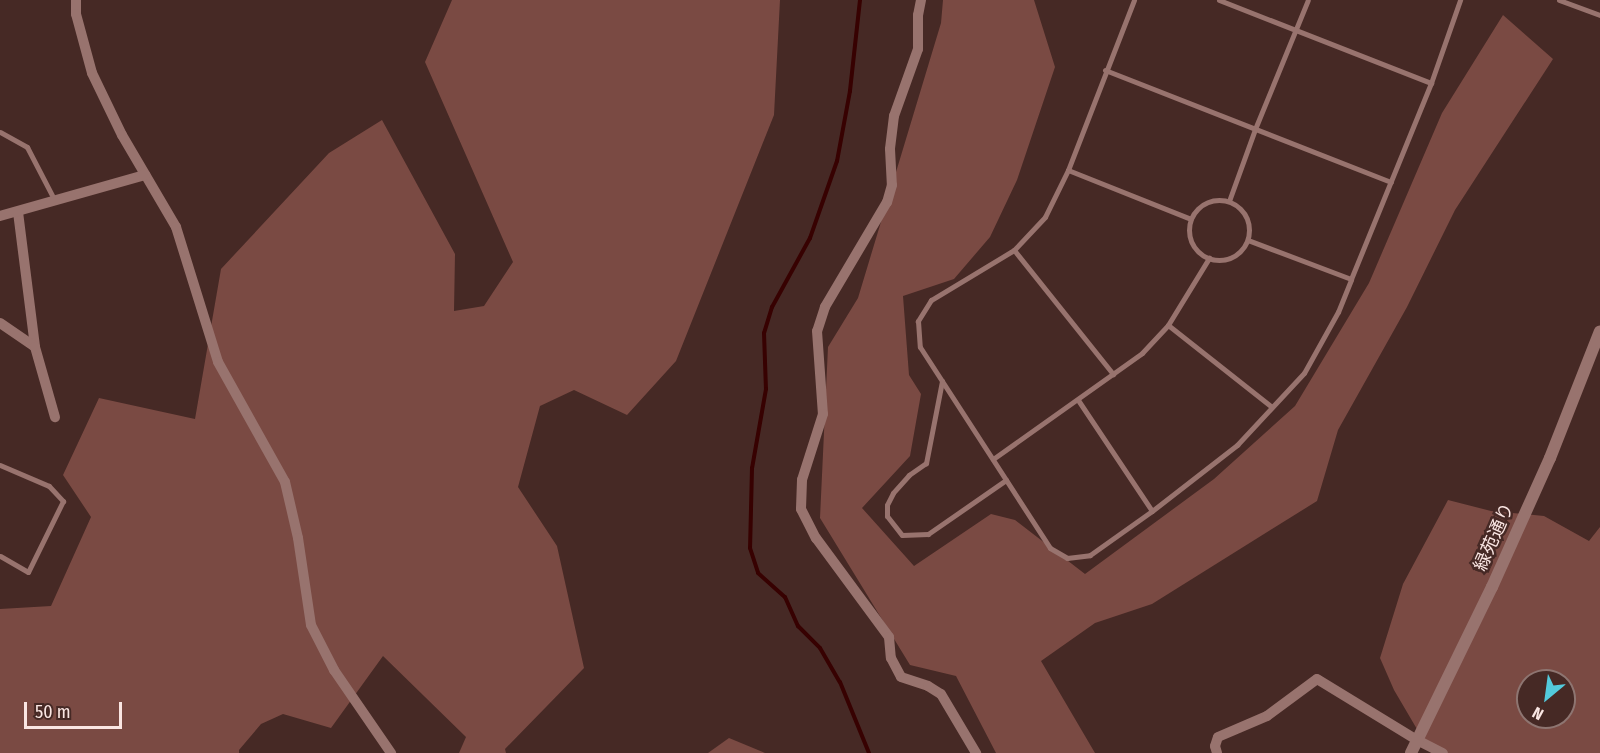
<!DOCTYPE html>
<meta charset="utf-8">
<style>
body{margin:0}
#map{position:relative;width:1600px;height:753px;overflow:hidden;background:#462925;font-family:"Fira Sans Condensed","Noto Sans JP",sans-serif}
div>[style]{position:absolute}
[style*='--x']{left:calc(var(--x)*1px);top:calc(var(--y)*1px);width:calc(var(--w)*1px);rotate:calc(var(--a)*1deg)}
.green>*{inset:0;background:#7a4a43}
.stream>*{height:4px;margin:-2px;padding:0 2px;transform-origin:2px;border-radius:2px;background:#370101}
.service>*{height:5px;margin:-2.5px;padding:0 2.5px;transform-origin:2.5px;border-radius:2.5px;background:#98736e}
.service>.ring{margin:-2.5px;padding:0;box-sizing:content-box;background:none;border:5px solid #98736e;border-radius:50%}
.minor>*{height:10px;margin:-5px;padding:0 5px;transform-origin:5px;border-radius:5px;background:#98736e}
.tertiary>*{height:12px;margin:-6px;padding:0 6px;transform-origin:6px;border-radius:6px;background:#98736e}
span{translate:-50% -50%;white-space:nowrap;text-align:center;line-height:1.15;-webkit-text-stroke:5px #462925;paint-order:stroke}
.street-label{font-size:18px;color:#fae6e3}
.north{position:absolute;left:1516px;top:669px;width:60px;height:60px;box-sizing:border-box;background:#462925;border:2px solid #8e7571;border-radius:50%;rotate:209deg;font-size:16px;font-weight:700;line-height:24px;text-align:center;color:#fae6e3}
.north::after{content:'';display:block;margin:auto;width:21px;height:27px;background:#53cadc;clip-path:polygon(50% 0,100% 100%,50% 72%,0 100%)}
.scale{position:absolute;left:24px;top:702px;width:98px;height:27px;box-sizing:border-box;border:3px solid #fae6e3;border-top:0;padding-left:8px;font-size:18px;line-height:21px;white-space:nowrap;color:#fae6e3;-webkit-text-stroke:4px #462925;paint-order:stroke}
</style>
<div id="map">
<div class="green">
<i style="clip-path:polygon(452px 0,780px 0,774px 115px,676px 361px,627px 415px,574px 390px,540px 406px,518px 487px,557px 546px,584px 668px,505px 749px,506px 753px,459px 753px,466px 737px,383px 656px,331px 728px,283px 714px,261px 724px,239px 750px,239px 753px,0 753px,0 609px,51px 606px,91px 517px,63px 475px,99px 398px,195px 419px,221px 269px,329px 153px,382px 120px,455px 254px,454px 311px,484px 306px,513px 262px,425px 62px)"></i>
<i style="clip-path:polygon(943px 0,1034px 0,1055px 67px,1017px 180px,990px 237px,954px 279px,903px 296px,909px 375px,921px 394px,910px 456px,862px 508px,914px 566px,991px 514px,1015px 520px,1085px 574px,1214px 479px,1295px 406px,1369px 283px,1442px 113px,1503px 15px,1553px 59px,1455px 210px,1407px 307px,1338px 430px,1317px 501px,1152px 604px,1095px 623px,1041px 661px,1095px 753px,996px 753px,956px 676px,910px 665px,820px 518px,828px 347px,858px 298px,941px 23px)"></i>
<i style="clip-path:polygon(evenodd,1448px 500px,1491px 511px,1544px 516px,1589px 541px,1600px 527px,1600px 753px,1431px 753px,1394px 690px,1380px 658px,1403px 584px,1448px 500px,1528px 681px,1564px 681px,1564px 717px,1528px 717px,1528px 681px)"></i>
<i style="clip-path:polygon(729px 738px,765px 753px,708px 753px)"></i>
</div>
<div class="stream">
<i style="--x:860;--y:0;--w:92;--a:96.3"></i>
<i style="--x:850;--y:91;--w:71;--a:100.5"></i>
<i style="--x:837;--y:161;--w:82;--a:109.3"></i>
<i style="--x:810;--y:238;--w:79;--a:118.8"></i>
<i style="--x:772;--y:307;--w:27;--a:107"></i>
<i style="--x:764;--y:333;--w:56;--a:88"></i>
<i style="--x:766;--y:389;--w:80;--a:100"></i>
<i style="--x:752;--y:468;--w:80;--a:91.4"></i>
<i style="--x:750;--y:548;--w:26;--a:72"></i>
<i style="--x:758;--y:573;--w:36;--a:42"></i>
<i style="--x:785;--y:597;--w:32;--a:66"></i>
<i style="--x:798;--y:626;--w:31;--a:45"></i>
<i style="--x:820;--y:648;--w:39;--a:60"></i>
<i style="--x:840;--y:682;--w:77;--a:67.8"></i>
</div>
<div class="service">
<i style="--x:1134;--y:0;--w:182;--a:111.2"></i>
<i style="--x:1068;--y:170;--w:52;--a:116.1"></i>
<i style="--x:1045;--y:217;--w:45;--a:133.2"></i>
<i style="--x:1014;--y:250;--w:97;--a:148.9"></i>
<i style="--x:931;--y:300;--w:25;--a:122"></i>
<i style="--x:918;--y:321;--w:26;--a:86"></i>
<i style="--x:920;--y:347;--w:239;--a:57.1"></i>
<i style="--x:1050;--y:548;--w:20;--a:30"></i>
<i style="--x:1067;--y:558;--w:23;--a:-7"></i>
<i style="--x:1090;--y:555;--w:76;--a:-35.4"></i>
<i style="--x:1152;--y:511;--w:108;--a:-37.8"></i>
<i style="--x:1237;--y:445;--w:98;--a:-47.1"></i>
<i style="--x:1304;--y:373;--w:70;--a:-60.9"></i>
<i style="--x:1338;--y:312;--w:35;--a:-68"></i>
<i style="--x:1351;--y:279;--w:110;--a:-159.3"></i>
<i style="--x:1219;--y:0;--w:228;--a:21.4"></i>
<i style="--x:1559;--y:0;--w:44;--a:20.1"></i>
<i style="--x:1105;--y:70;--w:307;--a:21.4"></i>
<i style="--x:0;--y:132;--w:31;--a:29"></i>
<i style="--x:27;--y:147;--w:61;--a:62.6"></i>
<i style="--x:1068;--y:170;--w:132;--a:21.7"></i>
<i class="ring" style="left:1189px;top:200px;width:55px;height:55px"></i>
<i style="--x:1229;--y:201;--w:77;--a:-70.1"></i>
<i style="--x:1255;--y:129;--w:139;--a:-67.7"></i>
<i style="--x:1014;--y:250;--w:159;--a:51.4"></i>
<i style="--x:1351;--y:279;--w:212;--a:-67.8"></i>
<i style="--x:1431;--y:83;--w:88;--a:-70.7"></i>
<i style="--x:1168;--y:325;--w:132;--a:38.3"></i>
<i style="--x:942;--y:381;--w:84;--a:101"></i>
<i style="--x:926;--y:463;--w:21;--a:145"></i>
<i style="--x:909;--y:475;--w:24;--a:132"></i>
<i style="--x:893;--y:493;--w:13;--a:117"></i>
<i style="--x:887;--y:505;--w:11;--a:90"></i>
<i style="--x:887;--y:516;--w:24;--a:52"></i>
<i style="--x:902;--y:535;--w:26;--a:-2"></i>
<i style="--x:928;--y:534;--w:95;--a:-34.7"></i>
<i style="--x:1078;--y:400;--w:133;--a:56.3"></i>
<i style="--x:993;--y:459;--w:183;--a:-35.4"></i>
<i style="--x:1142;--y:353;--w:38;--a:-47"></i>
<i style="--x:1168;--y:325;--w:79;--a:-58.5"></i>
<i style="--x:0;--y:465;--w:53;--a:23.2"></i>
<i style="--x:49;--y:486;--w:21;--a:47"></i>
<i style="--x:63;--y:501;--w:79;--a:116.2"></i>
<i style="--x:28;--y:572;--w:32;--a:-150"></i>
</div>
<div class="minor">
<i style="--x:76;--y:0;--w:14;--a:90"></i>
<i style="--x:76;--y:14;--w:61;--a:74.8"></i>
<i style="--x:92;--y:73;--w:69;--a:64.2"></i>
<i style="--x:122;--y:135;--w:107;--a:59.6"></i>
<i style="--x:176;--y:227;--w:141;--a:72.7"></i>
<i style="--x:218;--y:362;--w:137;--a:60.8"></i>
<i style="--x:285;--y:482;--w:57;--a:76.9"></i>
<i style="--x:298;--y:538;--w:88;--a:81.5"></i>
<i style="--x:311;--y:625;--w:51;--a:62.9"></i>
<i style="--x:334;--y:670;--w:101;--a:55.5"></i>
<i style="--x:921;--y:0;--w:15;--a:101"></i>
<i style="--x:918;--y:15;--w:34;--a:90"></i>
<i style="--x:918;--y:49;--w:71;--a:109.7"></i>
<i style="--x:894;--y:116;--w:33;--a:97"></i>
<i style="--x:890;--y:149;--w:36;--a:87"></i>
<i style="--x:892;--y:185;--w:18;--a:106"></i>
<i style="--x:887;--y:202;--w:122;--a:120.6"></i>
<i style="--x:825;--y:307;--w:25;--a:108"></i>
<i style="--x:817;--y:331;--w:83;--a:85.9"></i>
<i style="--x:823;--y:414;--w:69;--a:107.7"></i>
<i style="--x:802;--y:480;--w:29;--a:92"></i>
<i style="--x:801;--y:509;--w:33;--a:63"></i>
<i style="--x:816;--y:538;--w:123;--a:53.6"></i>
<i style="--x:889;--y:637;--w:21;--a:85"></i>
<i style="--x:891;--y:658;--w:21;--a:62"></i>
<i style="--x:901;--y:677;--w:28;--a:18"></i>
<i style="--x:928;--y:686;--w:15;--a:32"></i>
<i style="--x:941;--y:694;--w:69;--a:59.3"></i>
<i style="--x:18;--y:212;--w:136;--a:82.8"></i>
<i style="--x:0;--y:216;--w:151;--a:-15.8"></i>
<i style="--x:0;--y:323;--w:42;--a:34.4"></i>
<i style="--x:35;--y:347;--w:73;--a:74.1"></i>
<i style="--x:1217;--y:753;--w:7;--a:-106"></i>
<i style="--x:1215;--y:746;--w:9;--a:-72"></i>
<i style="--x:1218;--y:737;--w:53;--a:-23.2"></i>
<i style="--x:1267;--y:716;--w:62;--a:-36.5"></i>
<i style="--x:1317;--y:679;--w:117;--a:31.4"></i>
<i style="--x:1417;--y:740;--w:29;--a:27"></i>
</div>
<div class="tertiary">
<i style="--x:1411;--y:753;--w:185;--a:-64"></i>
<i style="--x:1492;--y:587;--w:141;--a:-65.8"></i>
<i style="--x:1550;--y:458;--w:136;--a:-68.5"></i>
</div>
<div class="street-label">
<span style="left:1494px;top:537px;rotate:-66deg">緑苑通り</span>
</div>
<div class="north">N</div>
<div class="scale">50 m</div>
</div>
